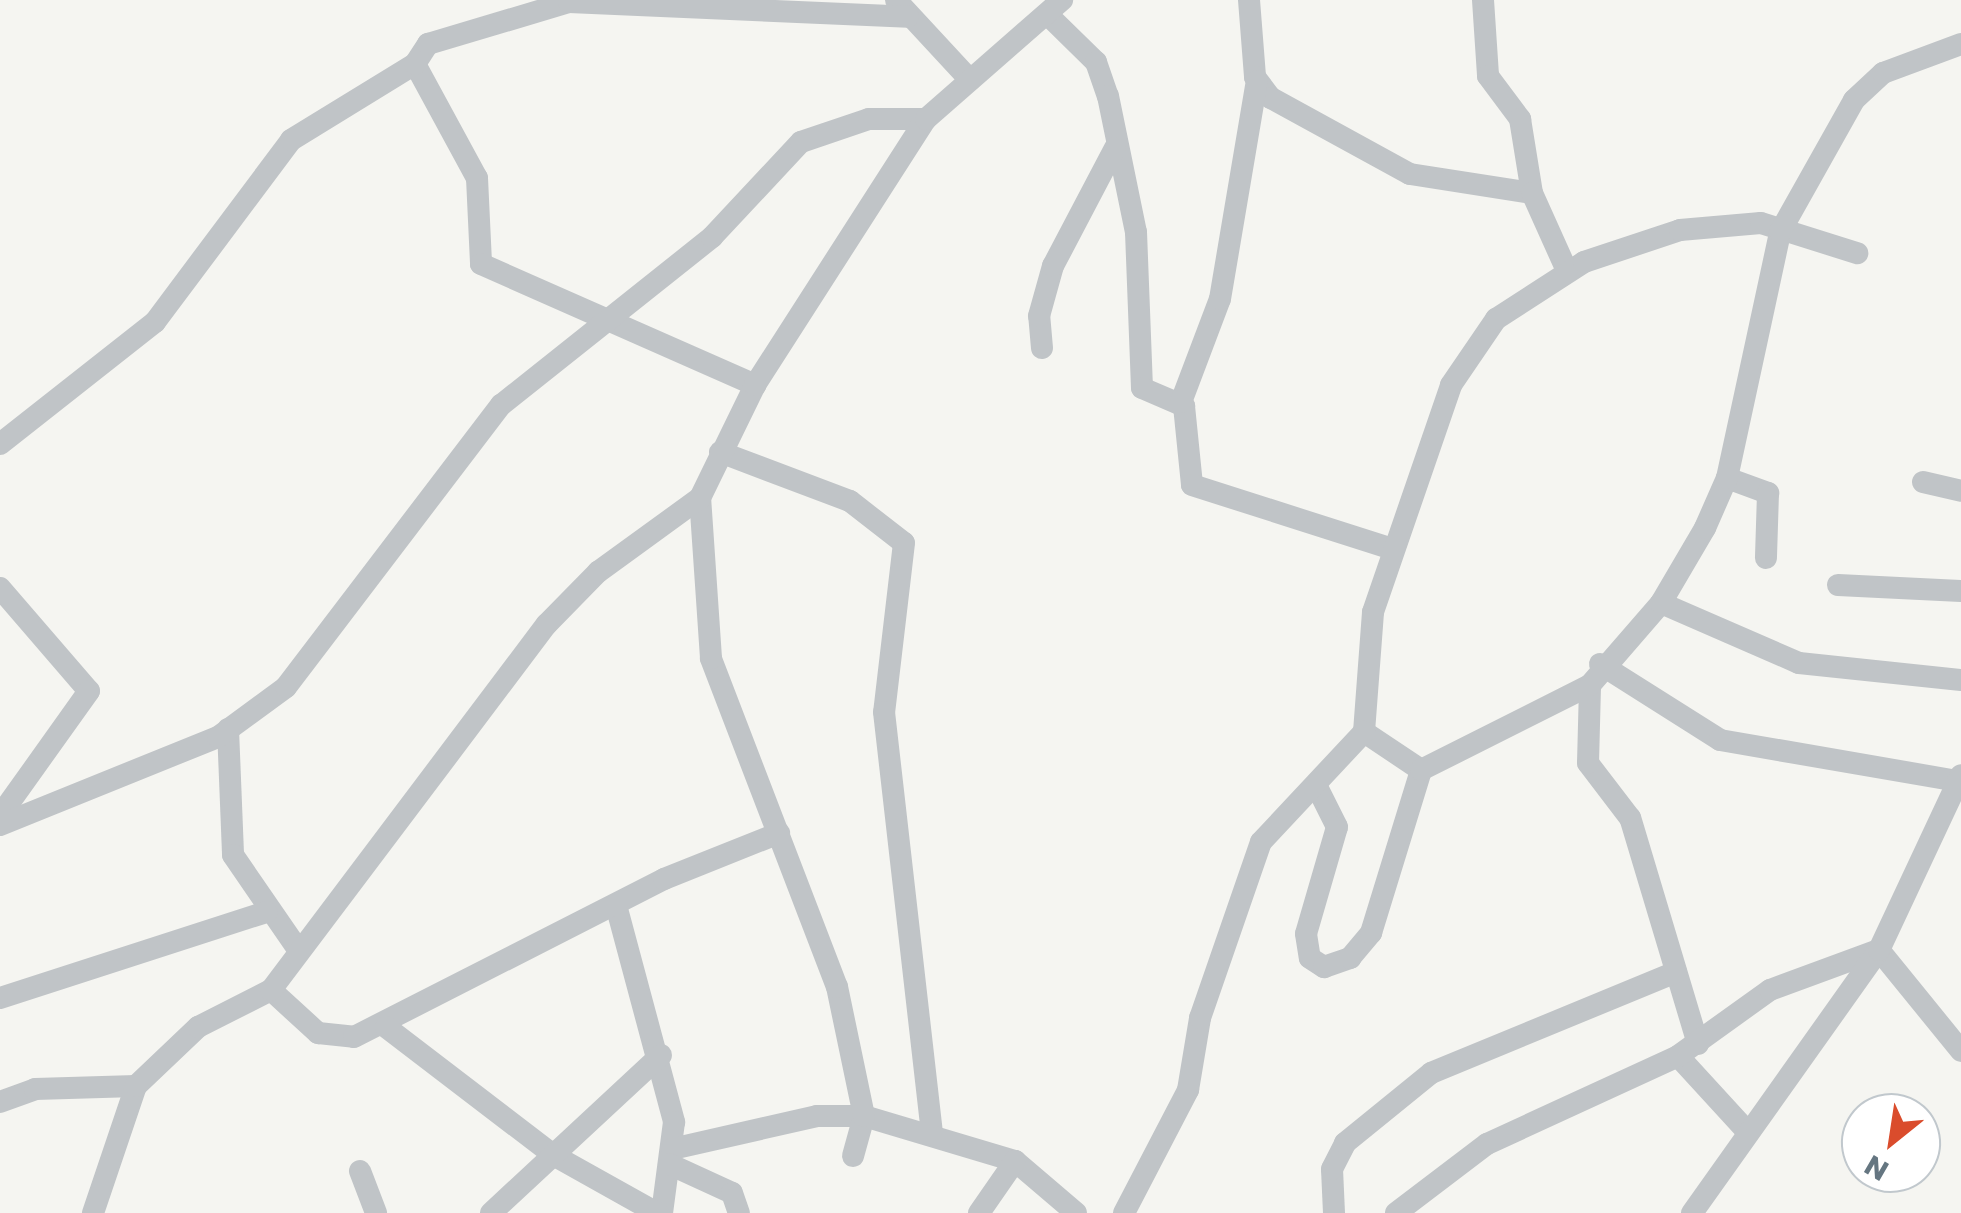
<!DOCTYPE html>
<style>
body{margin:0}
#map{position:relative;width:1961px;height:1213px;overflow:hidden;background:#f5f5f1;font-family:Poppins,sans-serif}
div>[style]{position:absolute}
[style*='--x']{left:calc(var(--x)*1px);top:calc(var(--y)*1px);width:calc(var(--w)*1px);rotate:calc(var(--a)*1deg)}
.street>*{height:22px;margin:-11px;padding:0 11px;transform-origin:11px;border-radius:11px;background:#c0c4c7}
span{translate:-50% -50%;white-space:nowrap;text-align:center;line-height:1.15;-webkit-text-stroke:10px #fff;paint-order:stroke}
.north{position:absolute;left:1841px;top:1093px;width:100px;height:100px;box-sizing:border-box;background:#fff;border:2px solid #c1c8cd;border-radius:50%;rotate:210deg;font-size:28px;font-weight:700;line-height:40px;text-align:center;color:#657681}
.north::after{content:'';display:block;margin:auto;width:35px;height:45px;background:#da4c2c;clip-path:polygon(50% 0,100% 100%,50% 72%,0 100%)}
</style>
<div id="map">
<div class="street">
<i style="--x:896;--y:0;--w:109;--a:47.2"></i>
<i style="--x:1249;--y:0;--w:77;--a:85.5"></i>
<i style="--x:1255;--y:77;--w:26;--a:53"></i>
<i style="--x:1271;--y:98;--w:158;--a:28.7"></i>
<i style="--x:1410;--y:174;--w:123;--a:8.9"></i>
<i style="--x:1483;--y:0;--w:76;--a:86.2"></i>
<i style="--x:1488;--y:76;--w:54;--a:53.3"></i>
<i style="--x:1520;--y:119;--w:75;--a:80.8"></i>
<i style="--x:1532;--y:193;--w:85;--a:65.8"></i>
<i style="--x:1051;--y:18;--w:63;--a:44.4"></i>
<i style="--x:1096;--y:62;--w:36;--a:71"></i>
<i style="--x:1108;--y:96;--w:139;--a:78.4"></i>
<i style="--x:1136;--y:232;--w:156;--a:87.8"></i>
<i style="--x:1142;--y:388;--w:46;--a:23.2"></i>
<i style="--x:1184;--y:406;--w:79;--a:84.2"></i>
<i style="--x:1192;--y:485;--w:208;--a:17.7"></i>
<i style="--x:415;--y:64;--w:130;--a:61.5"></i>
<i style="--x:477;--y:178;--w:86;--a:87.3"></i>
<i style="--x:481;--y:264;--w:300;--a:23.8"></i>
<i style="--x:1042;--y:348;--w:32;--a:-95"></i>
<i style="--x:1039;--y:316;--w:52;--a:-74.4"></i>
<i style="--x:1053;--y:266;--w:133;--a:-62.3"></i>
<i style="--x:1181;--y:402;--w:110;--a:-69.3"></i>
<i style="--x:1220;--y:299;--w:221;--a:-80.4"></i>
<i style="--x:0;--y:444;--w:197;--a:-38.2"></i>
<i style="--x:155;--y:322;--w:227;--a:-53.2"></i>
<i style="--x:291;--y:140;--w:145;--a:-31.5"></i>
<i style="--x:415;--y:64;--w:24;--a:-57"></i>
<i style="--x:428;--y:44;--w:147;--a:-16.6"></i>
<i style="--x:569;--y:2;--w:339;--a:2.5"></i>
<i style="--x:720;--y:452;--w:139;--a:20.7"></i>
<i style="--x:850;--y:501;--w:68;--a:37.9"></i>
<i style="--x:904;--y:543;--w:170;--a:96.7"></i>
<i style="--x:884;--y:712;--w:422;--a:83.5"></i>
<i style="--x:1727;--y:478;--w:44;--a:20.1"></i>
<i style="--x:1768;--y:493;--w:65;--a:91.8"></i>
<i style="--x:1923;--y:482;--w:39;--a:13"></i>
<i style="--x:1838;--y:585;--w:123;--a:2.8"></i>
<i style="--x:0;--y:588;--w:136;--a:49.2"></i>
<i style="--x:89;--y:691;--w:153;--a:125.5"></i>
<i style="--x:1661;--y:603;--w:150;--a:23.5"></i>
<i style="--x:1799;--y:663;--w:163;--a:6"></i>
<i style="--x:1600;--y:664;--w:142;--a:32.3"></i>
<i style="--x:1720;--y:740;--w:241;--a:9.8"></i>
<i style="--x:228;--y:729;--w:126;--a:87.7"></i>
<i style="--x:233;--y:855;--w:116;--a:55.5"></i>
<i style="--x:1421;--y:770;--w:69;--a:-146.3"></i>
<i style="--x:1364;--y:732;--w:120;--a:-85.7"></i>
<i style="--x:1373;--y:612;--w:240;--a:-71"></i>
<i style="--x:1451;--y:385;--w:80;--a:-55.7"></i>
<i style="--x:1496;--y:319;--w:105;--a:-32.9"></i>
<i style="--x:1584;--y:262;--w:101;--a:-18.4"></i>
<i style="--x:1680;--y:230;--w:81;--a:-4.9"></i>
<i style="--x:1761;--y:223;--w:101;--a:17.4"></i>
<i style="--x:1316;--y:785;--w:47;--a:63.4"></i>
<i style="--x:1337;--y:827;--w:111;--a:106.2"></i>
<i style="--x:1306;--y:934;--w:24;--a:81"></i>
<i style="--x:1310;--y:958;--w:17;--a:33"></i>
<i style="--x:1324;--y:967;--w:28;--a:-19"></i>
<i style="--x:1350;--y:958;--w:33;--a:-50"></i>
<i style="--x:1371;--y:933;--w:170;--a:-72.9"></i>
<i style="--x:1421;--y:770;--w:189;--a:-26.7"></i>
<i style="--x:0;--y:825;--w:235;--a:-22"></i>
<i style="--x:218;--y:737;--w:84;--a:-36.3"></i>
<i style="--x:286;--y:687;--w:355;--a:-52.7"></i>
<i style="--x:501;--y:405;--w:270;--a:-38.5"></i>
<i style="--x:712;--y:237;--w:130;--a:-46.9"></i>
<i style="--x:801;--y:142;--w:72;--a:-18.7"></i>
<i style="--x:869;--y:119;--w:57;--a:0"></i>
<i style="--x:616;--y:905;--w:225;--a:75"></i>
<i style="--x:674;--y:1122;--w:92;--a:97.5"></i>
<i style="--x:1879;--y:950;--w:130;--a:50.9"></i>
<i style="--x:271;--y:990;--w:64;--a:42.5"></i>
<i style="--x:318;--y:1033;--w:36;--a:6"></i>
<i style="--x:354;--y:1037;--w:348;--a:-27"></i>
<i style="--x:664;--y:879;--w:124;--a:-21.8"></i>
<i style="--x:0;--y:998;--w:280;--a:-17.9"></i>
<i style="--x:386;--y:1027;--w:213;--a:37.4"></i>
<i style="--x:555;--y:1156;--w:117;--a:29.2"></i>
<i style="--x:1698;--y:1044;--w:236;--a:-106.7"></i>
<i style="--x:1630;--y:818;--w:69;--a:-127.4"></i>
<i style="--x:1588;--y:763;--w:78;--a:-88.5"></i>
<i style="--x:1590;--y:685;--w:108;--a:-49.1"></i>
<i style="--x:1661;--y:603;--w:87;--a:-59.6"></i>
<i style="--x:1705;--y:528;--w:55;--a:-66.3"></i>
<i style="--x:1727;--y:478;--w:252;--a:-77.8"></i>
<i style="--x:1780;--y:232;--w:151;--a:-60.7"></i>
<i style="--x:1854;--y:100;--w:40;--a:-43"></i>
<i style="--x:1883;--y:73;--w:83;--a:-20.4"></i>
<i style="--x:1678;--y:1056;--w:98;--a:47.5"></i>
<i style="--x:0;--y:1102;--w:37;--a:-20"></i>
<i style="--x:35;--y:1089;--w:101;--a:-1.7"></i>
<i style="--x:672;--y:1149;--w:149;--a:-12.8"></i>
<i style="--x:817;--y:1116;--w:47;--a:0"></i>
<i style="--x:864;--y:1116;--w:158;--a:16.6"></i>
<i style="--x:1015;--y:1161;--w:80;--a:40.4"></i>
<i style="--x:853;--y:1156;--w:41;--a:-74.6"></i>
<i style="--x:864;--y:1116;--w:132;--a:-101.8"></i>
<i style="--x:837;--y:987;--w:352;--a:-111"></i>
<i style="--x:711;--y:658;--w:160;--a:-93.9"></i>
<i style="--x:700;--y:498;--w:126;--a:-64"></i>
<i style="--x:755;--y:385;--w:316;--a:-57.3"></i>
<i style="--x:926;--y:119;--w:181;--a:-41.2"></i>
<i style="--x:669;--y:1164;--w:69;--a:24.7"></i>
<i style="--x:732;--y:1193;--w:21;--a:71"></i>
<i style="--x:360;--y:1171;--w:45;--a:69.1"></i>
<i style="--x:93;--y:1213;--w:134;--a:-71.3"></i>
<i style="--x:136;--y:1086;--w:86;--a:-43.6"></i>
<i style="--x:198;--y:1027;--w:82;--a:-26.9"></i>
<i style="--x:271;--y:990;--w:458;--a:-53"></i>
<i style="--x:547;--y:624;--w:73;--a:-45.6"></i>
<i style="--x:598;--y:572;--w:126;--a:-36"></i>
<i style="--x:491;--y:1213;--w:232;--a:-42.9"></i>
<i style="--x:979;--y:1213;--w:63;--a:-55.3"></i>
<i style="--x:1124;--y:1213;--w:139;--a:-62.5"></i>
<i style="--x:1188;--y:1090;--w:73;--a:-80.5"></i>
<i style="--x:1200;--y:1018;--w:186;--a:-70.9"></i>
<i style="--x:1261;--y:842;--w:151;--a:-46.9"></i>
<i style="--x:1334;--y:1213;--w:44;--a:-92.6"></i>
<i style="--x:1332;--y:1169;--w:29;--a:-63"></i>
<i style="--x:1345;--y:1143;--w:111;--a:-39.1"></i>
<i style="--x:1431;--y:1073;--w:265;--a:-22.4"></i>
<i style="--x:1396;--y:1213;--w:114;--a:-37.2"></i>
<i style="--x:1487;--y:1144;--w:210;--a:-24.7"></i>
<i style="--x:1678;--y:1056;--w:113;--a:-35.7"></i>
<i style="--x:1770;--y:990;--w:116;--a:-20.2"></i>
<i style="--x:1692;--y:1213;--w:323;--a:-54.6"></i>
<i style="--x:1879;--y:950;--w:193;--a:-64.9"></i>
</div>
<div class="north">N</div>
</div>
